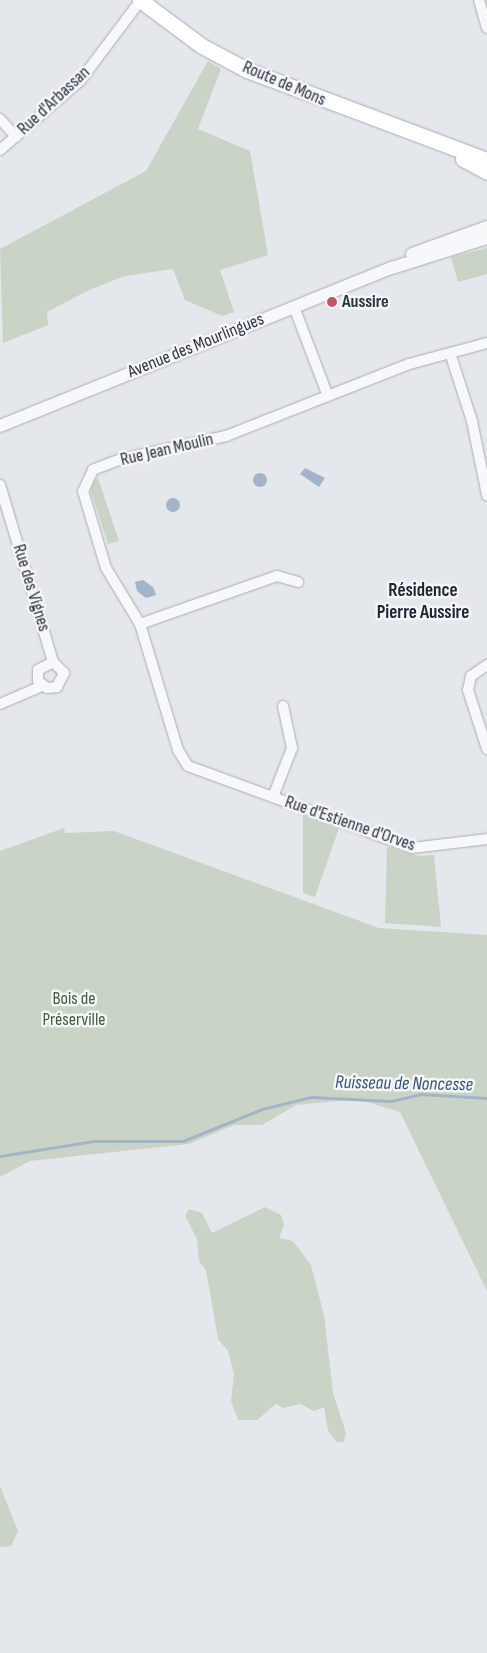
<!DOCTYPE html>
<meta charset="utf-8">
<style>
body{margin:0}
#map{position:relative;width:487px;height:1653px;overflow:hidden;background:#e4e7eb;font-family:"Sofia Sans Condensed",sans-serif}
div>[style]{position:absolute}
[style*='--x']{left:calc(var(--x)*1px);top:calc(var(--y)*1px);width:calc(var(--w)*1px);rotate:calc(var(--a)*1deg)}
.green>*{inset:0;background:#cad4c6}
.water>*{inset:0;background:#a2b5c8}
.round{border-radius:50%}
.stream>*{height:3px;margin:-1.5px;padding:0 1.5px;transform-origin:1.5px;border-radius:1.5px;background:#a2b5c8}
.roads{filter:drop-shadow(0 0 1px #a9aeb5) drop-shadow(0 0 1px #a9aeb5)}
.minor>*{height:10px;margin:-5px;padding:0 5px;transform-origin:5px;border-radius:5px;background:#f7f8f9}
.tertiary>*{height:12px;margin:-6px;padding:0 6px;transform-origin:6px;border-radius:6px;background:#f7f8f9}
.secondary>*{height:15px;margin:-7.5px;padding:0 7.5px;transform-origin:7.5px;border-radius:7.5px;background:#fff}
.dots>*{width:14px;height:14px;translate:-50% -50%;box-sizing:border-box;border:2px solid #f4f6f8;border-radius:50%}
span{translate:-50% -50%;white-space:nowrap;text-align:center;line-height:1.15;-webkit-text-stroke:5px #f4f6f8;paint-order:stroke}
.street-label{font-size:18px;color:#2d3543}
.poi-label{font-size:18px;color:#2d3543;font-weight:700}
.left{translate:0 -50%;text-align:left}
.park-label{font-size:18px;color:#425d3b}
.neighbourhood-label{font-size:19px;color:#1f2634;font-weight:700}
.water-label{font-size:19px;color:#395574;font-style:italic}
</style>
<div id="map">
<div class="green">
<i style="clip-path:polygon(208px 61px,221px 69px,198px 129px,250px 151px,268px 255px,220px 270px,234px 312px,222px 316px,185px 300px,173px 269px,125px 276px,89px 290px,47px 312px,48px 325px,3px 343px,0 249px,146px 171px)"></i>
<i style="clip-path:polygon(487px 248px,487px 274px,458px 282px,451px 257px)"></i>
<i style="clip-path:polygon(98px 478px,119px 541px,108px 544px,91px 492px,91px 484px)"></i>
<i style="clip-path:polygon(303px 815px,339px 828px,315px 897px,303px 893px)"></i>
<i style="clip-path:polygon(64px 828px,65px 833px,114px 831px,379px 928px,487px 935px,487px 1291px,400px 1112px,357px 1099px,296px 1105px,262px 1125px,234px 1125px,189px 1144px,30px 1161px,0 1177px,0 851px)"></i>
<i style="clip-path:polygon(387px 847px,419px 856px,434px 855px,441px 927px,385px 923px)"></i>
<i style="clip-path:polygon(265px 1207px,281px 1215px,284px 1225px,279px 1238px,293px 1241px,311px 1265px,324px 1315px,333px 1393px,346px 1433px,344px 1442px,337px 1442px,328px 1431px,324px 1407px,314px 1411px,300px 1404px,283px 1408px,276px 1404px,257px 1420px,238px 1420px,231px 1401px,234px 1374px,228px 1351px,218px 1339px,206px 1270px,199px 1261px,197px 1239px,185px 1216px,189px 1209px,202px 1213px,212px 1233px)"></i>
<i style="clip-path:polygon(0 1486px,18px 1531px,11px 1546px,0 1547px)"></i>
</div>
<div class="water">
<i style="clip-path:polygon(305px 468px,325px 478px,319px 487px,300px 474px)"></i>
<i class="round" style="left:253px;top:473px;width:14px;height:14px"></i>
<i class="round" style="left:166px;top:498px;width:14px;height:14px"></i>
<i style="clip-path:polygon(143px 580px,153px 587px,156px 595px,146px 598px,137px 591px,135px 582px)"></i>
</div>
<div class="stream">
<i style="--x:0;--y:1156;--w:95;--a:-9.1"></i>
<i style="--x:94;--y:1141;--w:89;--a:0"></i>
<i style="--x:183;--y:1141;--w:85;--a:-22.1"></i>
<i style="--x:262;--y:1109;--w:50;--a:-13.8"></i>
<i style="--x:311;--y:1097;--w:80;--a:2.9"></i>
<i style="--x:391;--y:1101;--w:31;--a:-13"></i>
<i style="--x:421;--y:1094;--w:66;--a:3.5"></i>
</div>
<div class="roads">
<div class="minor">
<i style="--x:479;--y:0;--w:29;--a:74"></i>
<i style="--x:0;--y:119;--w:24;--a:48"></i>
<i style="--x:0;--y:150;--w:106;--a:-40.8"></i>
<i style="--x:80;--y:81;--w:101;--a:-53"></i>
<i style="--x:294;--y:307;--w:95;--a:69.1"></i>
<i style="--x:487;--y:343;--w:81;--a:164.9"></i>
<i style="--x:409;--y:364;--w:197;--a:158.5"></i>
<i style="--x:226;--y:436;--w:107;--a:167.6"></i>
<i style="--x:121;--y:459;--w:30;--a:159"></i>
<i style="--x:93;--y:470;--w:23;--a:115"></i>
<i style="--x:83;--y:491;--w:80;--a:73.4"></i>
<i style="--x:106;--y:568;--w:66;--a:58.7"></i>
<i style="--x:140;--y:624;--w:132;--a:73.2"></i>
<i style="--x:178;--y:750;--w:19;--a:58"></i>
<i style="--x:188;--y:766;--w:239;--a:20.1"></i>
<i style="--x:412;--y:848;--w:76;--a:-6.8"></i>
<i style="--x:451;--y:356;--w:68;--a:72.1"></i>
<i style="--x:472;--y:421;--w:76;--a:78.5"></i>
<i style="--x:0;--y:485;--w:185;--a:73.3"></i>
<i style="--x:53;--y:662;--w:16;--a:45"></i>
<i style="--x:64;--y:673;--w:16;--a:117"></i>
<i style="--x:57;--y:687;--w:10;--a:174"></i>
<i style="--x:47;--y:688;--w:11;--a:-142"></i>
<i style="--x:38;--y:681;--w:11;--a:-90"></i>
<i style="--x:38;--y:670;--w:17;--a:-28"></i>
<i style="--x:140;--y:624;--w:145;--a:-19.3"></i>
<i style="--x:277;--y:576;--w:22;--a:16"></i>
<i style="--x:487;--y:665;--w:19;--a:145"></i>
<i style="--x:471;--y:676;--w:14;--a:102"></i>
<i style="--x:468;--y:690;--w:62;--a:72.1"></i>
<i style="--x:0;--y:704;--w:46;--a:-23.2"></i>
<i style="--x:273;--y:797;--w:53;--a:-68.8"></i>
<i style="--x:292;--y:748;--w:43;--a:-102.1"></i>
</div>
<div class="tertiary">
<i style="--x:412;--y:254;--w:80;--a:-19.8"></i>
<i style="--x:0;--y:426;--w:423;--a:-22"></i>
<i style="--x:392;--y:268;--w:100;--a:-17.5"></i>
</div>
<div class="secondary">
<i style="--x:140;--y:0;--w:77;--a:36.6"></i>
<i style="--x:202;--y:46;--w:51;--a:28.1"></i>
<i style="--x:247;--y:70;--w:256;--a:20.6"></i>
<i style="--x:463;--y:159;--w:27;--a:28"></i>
</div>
</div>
<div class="dots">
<i style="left:332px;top:302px;background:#c65467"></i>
</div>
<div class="street-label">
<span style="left:284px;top:84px;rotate:23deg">Route de Mons</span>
<span style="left:54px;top:101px;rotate:-43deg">Rue d'Arbassan</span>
<span style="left:196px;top:346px;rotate:-22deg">Avenue des Mourlingues</span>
<span style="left:167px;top:450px;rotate:-13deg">Rue Jean Moulin</span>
<span style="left:31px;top:588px;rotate:73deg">Rue des Vignes</span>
<span style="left:350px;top:824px;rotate:19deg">Rue d'Estienne d'Orves</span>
</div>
<div class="poi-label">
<span class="left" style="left:342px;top:302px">Aussire</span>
</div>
<div class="park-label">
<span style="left:74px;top:1010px">Bois de<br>Préserville</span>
</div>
<div class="neighbourhood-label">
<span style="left:423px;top:602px">Résidence<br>Pierre Aussire</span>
</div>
<div class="water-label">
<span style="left:404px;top:1084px;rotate:1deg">Ruisseau de Noncesse</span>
</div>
</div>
